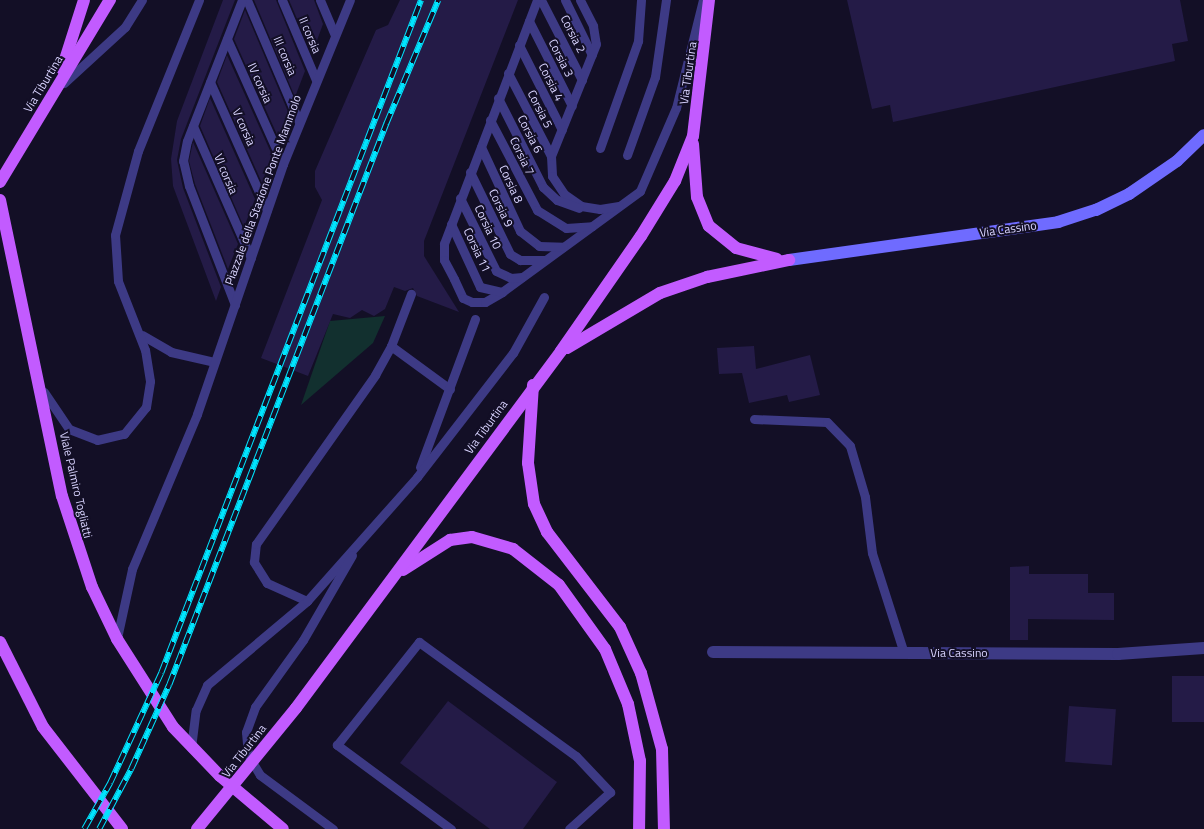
<!DOCTYPE html>
<style>
body{margin:0}
#map{position:relative;width:1204px;height:829px;overflow:hidden;background:#130f26;font-family:"Titillium Web",sans-serif}
div>[style]{position:absolute}
[style*='--x']{left:calc(var(--x)*1px);top:calc(var(--y)*1px);width:calc(var(--w)*1px);rotate:calc(var(--a)*1deg)}
.green>*{inset:0;background:#12302f}
.building>*{inset:0;background:#241b47;transform-origin:0 0}
.lane>*{height:9px;margin:-4.5px;padding:0 4.5px;transform-origin:4.5px;border-radius:4.5px;background:#3d3a85}
.street>*{height:12px;margin:-6px;padding:0 6px;transform-origin:6px;border-radius:6px;background:#3d3a85}
.secondary>*{height:12px;margin:-6px;padding:0 6px;transform-origin:6px;border-radius:6px;background:#6f6bff}
.primary>*{height:12px;margin:-6px;padding:0 6px;transform-origin:6px;border-radius:6px;background:#c25bff}
.rail>*{height:5.5px;margin-top:-2.75px;transform-origin:0;background:repeating-linear-gradient(90deg,#130f26 0 11px,#00e5ff 0 22px);box-sizing:border-box;border-block:1px solid #00e5ff}
span{translate:-50% -50%;white-space:nowrap;text-align:center;line-height:1.15;-webkit-text-stroke:4px #130f26;paint-order:stroke}
.street-label{font-size:12px;color:#d9d4ff}
</style>
<div id="map">
<div class="green">
<i style="clip-path:polygon(385px 316px,373px 343px,301px 405px,330px 321px)"></i>
</div>
<div class="building">
<i style="clip-path:polygon(223px 0,235px 0,181px 139px,177px 160px,183px 188px,221px 287px,216px 301px,173px 186px,171px 159px,177px 121px)"></i>
<i style="clip-path:polygon(254px 0,276px 0,305px 71px,295px 97px)"></i>
<i style="clip-path:polygon(289px 0,314px 0,323px 24px,312px 54px)"></i>
<i style="clip-path:polygon(400px 0,518px 0,424px 241px,424px 256px,459px 312px,417px 296px,413px 288px,405px 291px,394px 287px,385px 309px,374px 316px,362px 310px,350px 318px,333px 314px,308px 376px,261px 358px,322px 200px,315px 187px,315px 171px,376px 30px,388px 25px)"></i>
<i style="clip-path:polygon(847px 0,1180px 0,1188px 41px,1172px 44px,1175px 61px,893px 122px,890px 105px,872px 109px)"></i>
<i style="clip-path:polygon(245px 10px,289px 114px,279px 139px,234px 39px)"></i>
<i style="clip-path:polygon(227px 55px,272px 155px,262px 183px,217px 82px)"></i>
<i style="clip-path:polygon(210px 98px,255px 199px,244px 227px,200px 126px)"></i>
<i style="clip-path:polygon(193px 142px,238px 244px,228px 269px,195px 184px,189px 161px)"></i>
<i style="clip-path:polygon(754px 346px,756px 369px,810px 355px,820px 395px,789px 402px,787px 395px,749px 403px,742px 373px,719px 374px,717px 348px)"></i>
<i style="clip-path:polygon(1029px 566px,1029px 574px,1088px 574px,1088px 593px,1114px 593px,1114px 620px,1028px 619px,1028px 640px,1010px 640px,1010px 567px)"></i>
<i style="left:1172px;top:676px;width:32px;height:46px"></i>
<i style="clip-path:polygon(448px 701px,557px 782px,523px 829px,490px 829px,400px 763px)"></i>
<i style="left:1069px;top:706px;width:47px;height:56px;rotate:4deg"></i>
</div>
<div class="lane">
<i style="--x:247;--y:0;--w:133;--a:66.9"></i>
<i style="--x:282;--y:0;--w:87;--a:67"></i>
<i style="--x:320;--y:0;--w:38;--a:67"></i>
<i style="--x:537;--y:0;--w:261;--a:110.9"></i>
<i style="--x:444;--y:244;--w:16;--a:90"></i>
<i style="--x:444;--y:260;--w:21;--a:62"></i>
<i style="--x:454;--y:279;--w:21;--a:65"></i>
<i style="--x:463;--y:298;--w:10;--a:24"></i>
<i style="--x:472;--y:302;--w:13;--a:0"></i>
<i style="--x:485;--y:302;--w:20;--a:-30"></i>
<i style="--x:502;--y:292;--w:171;--a:-36.2"></i>
<i style="--x:640;--y:191;--w:90;--a:-66.6"></i>
<i style="--x:676;--y:108;--w:111;--a:-76"></i>
<i style="--x:541;--y:0;--w:90;--a:62.9"></i>
<i style="--x:565;--y:0;--w:61;--a:63.9"></i>
<i style="--x:580;--y:0;--w:29;--a:63"></i>
<i style="--x:593;--y:26;--w:18;--a:81"></i>
<i style="--x:596;--y:44;--w:121;--a:111.9"></i>
<i style="--x:551;--y:156;--w:20;--a:87"></i>
<i style="--x:552;--y:176;--w:22;--a:56"></i>
<i style="--x:564;--y:194;--w:21;--a:35"></i>
<i style="--x:581;--y:206;--w:19;--a:9"></i>
<i style="--x:600;--y:209;--w:19;--a:-9"></i>
<i style="--x:529;--y:21;--w:95;--a:63.2"></i>
<i style="--x:227;--y:39;--w:137;--a:65.9"></i>
<i style="--x:519;--y:45;--w:95;--a:63.2"></i>
<i style="--x:508;--y:73;--w:93;--a:62.6"></i>
<i style="--x:210;--y:82;--w:140;--a:66"></i>
<i style="--x:64;--y:83;--w:83;--a:-42.6"></i>
<i style="--x:125;--y:27;--w:32;--a:-58"></i>
<i style="--x:498;--y:98;--w:100;--a:63.2"></i>
<i style="--x:543;--y:187;--w:19;--a:43"></i>
<i style="--x:557;--y:200;--w:23;--a:20"></i>
<i style="--x:490;--y:120;--w:102;--a:62.4"></i>
<i style="--x:537;--y:210;--w:34;--a:32"></i>
<i style="--x:566;--y:228;--w:26;--a:-4"></i>
<i style="--x:193;--y:126;--w:144;--a:66.3"></i>
<i style="--x:481;--y:147;--w:93;--a:65.1"></i>
<i style="--x:520;--y:231;--w:24;--a:38"></i>
<i style="--x:539;--y:246;--w:24;--a:2"></i>
<i style="--x:600;--y:148;--w:114;--a:-70.4"></i>
<i style="--x:638;--y:41;--w:41;--a:-85.8"></i>
<i style="--x:627;--y:155;--w:83;--a:-70.3"></i>
<i style="--x:655;--y:77;--w:78;--a:-81.9"></i>
<i style="--x:470;--y:172;--w:91;--a:64"></i>
<i style="--x:510;--y:254;--w:12;--a:31"></i>
<i style="--x:520;--y:260;--w:24;--a:0"></i>
<i style="--x:460;--y:198;--w:81;--a:63.7"></i>
<i style="--x:496;--y:271;--w:17;--a:25"></i>
<i style="--x:511;--y:278;--w:11;--a:-5"></i>
<i style="--x:451;--y:224;--w:69;--a:65.3"></i>
<i style="--x:480;--y:287;--w:22;--a:13"></i>
<i style="--x:235;--y:305;--w:128;--a:-111.1"></i>
<i style="--x:189;--y:186;--w:26;--a:-103"></i>
<i style="--x:183;--y:161;--w:20;--a:-79"></i>
<i style="--x:187;--y:141;--w:151;--a:-68.7"></i>
<i style="--x:142;--y:335;--w:34;--a:30"></i>
<i style="--x:171;--y:352;--w:44;--a:13.1"></i>
<i style="--x:391;--y:346;--w:73;--a:36.1"></i>
<i style="--x:44;--y:392;--w:45;--a:56"></i>
<i style="--x:69;--y:429;--w:30;--a:21"></i>
<i style="--x:97;--y:440;--w:28;--a:-13"></i>
<i style="--x:124;--y:434;--w:35;--a:-51"></i>
<i style="--x:146;--y:407;--w:26;--a:-81"></i>
<i style="--x:150;--y:381;--w:31;--a:-99"></i>
<i style="--x:145;--y:350;--w:74;--a:-111.4"></i>
<i style="--x:118;--y:281;--w:46;--a:-93.7"></i>
<i style="--x:115;--y:235;--w:87;--a:-74.7"></i>
<i style="--x:138;--y:151;--w:163;--a:-68"></i>
<i style="--x:754;--y:419;--w:73;--a:2.4"></i>
<i style="--x:827;--y:422;--w:33;--a:46"></i>
<i style="--x:850;--y:446;--w:53;--a:73.6"></i>
<i style="--x:865;--y:497;--w:56;--a:82.9"></i>
<i style="--x:872;--y:553;--w:105;--a:72.3"></i>
<i style="--x:420;--y:467;--w:158;--a:-69.6"></i>
<i style="--x:307;--y:601;--w:44;--a:-155.8"></i>
<i style="--x:267;--y:583;--w:25;--a:-122"></i>
<i style="--x:254;--y:562;--w:18;--a:-84"></i>
<i style="--x:256;--y:544;--w:207;--a:-54.8"></i>
<i style="--x:375;--y:375;--w:33;--a:-61"></i>
<i style="--x:391;--y:346;--w:56;--a:-69"></i>
<i style="--x:117;--y:638;--w:71;--a:-77.7"></i>
<i style="--x:132;--y:569;--w:168;--a:-67.2"></i>
<i style="--x:197;--y:414;--w:264;--a:-71"></i>
<i style="--x:283;--y:164;--w:177;--a:-67.8"></i>
<i style="--x:191;--y:748;--w:38;--a:-83"></i>
<i style="--x:196;--y:710;--w:27;--a:-66"></i>
<i style="--x:207;--y:685;--w:131;--a:-40"></i>
<i style="--x:307;--y:601;--w:166;--a:-48.4"></i>
<i style="--x:417;--y:477;--w:157;--a:-52.3"></i>
<i style="--x:513;--y:353;--w:64;--a:-61"></i>
<i style="--x:333;--y:829;--w:91;--a:-143.5"></i>
<i style="--x:260;--y:775;--w:23;--a:-121"></i>
<i style="--x:248;--y:755;--w:23;--a:-95"></i>
<i style="--x:246;--y:732;--w:27;--a:-70"></i>
<i style="--x:255;--y:707;--w:82;--a:-54.4"></i>
<i style="--x:303;--y:640;--w:98;--a:-60"></i>
<i style="--x:451;--y:829;--w:142;--a:-143.6"></i>
<i style="--x:337;--y:745;--w:132;--a:-51.5"></i>
<i style="--x:419;--y:642;--w:194;--a:36"></i>
<i style="--x:576;--y:756;--w:50;--a:46.6"></i>
<i style="--x:610;--y:792;--w:55;--a:137.9"></i>
</div>
<div class="street">
<i style="--x:713;--y:652;--w:405;--a:0.3"></i>
<i style="--x:1118;--y:654;--w:86;--a:-4"></i>
</div>
<div class="secondary">
<i style="--x:789;--y:260;--w:272;--a:-8"></i>
<i style="--x:1058;--y:222;--w:40;--a:-18"></i>
<i style="--x:1096;--y:210;--w:37;--a:-26"></i>
<i style="--x:1129;--y:194;--w:58;--a:-34.5"></i>
<i style="--x:1177;--y:161;--w:37;--a:-44"></i>
</div>
<div class="primary">
<i style="--x:62;--y:69;--w:72;--a:-72.3"></i>
<i style="--x:693;--y:144;--w:53;--a:85.7"></i>
<i style="--x:697;--y:197;--w:31;--a:68"></i>
<i style="--x:709;--y:226;--w:35;--a:39"></i>
<i style="--x:736;--y:248;--w:42;--a:15"></i>
<i style="--x:0;--y:182;--w:213;--a:-58.9"></i>
<i style="--x:0;--y:200;--w:302;--a:78.2"></i>
<i style="--x:62;--y:496;--w:96;--a:71.8"></i>
<i style="--x:92;--y:587;--w:58;--a:64.3"></i>
<i style="--x:117;--y:639;--w:104;--a:57.5"></i>
<i style="--x:173;--y:727;--w:68;--a:46.2"></i>
<i style="--x:220;--y:776;--w:82;--a:40.1"></i>
<i style="--x:567;--y:348;--w:108;--a:-30.6"></i>
<i style="--x:660;--y:293;--w:50;--a:-18.8"></i>
<i style="--x:707;--y:277;--w:84;--a:-11.7"></i>
<i style="--x:533;--y:385;--w:78;--a:93.7"></i>
<i style="--x:528;--y:463;--w:41;--a:81.7"></i>
<i style="--x:534;--y:504;--w:31;--a:65"></i>
<i style="--x:547;--y:532;--w:120;--a:52.5"></i>
<i style="--x:620;--y:627;--w:51;--a:65.5"></i>
<i style="--x:641;--y:673;--w:79;--a:74.6"></i>
<i style="--x:662;--y:749;--w:80;--a:88.6"></i>
<i style="--x:403;--y:570;--w:56;--a:-32.6"></i>
<i style="--x:450;--y:540;--w:22;--a:-8"></i>
<i style="--x:472;--y:537;--w:43;--a:16.3"></i>
<i style="--x:513;--y:549;--w:58;--a:38"></i>
<i style="--x:559;--y:585;--w:79;--a:54.3"></i>
<i style="--x:605;--y:649;--w:60;--a:67.3"></i>
<i style="--x:628;--y:704;--w:58;--a:78.1"></i>
<i style="--x:640;--y:761;--w:68;--a:90.8"></i>
<i style="--x:0;--y:642;--w:95;--a:63.2"></i>
<i style="--x:43;--y:727;--w:129;--a:52.2"></i>
<i style="--x:197;--y:829;--w:156;--a:-50.7"></i>
<i style="--x:296;--y:708;--w:445;--a:-53.4"></i>
<i style="--x:561;--y:351;--w:140;--a:-55.2"></i>
<i style="--x:641;--y:236;--w:65;--a:-58.3"></i>
<i style="--x:675;--y:181;--w:48;--a:-68.2"></i>
<i style="--x:693;--y:136;--w:137;--a:-83.3"></i>
</div>
<div class="rail">
<i style="--x:84;--y:829;--w:53;--a:-60.5"></i>
<i style="--x:110;--y:783;--w:121;--a:-65.1"></i>
<i style="--x:161;--y:673;--w:721;--a:-68.88"></i>
<i style="--x:99;--y:829;--w:68;--a:-61.9"></i>
<i style="--x:131;--y:769;--w:92;--a:-65.7"></i>
<i style="--x:169;--y:685;--w:602;--a:-68.85"></i>
<i style="--x:386;--y:124;--w:134;--a:-67.2"></i>
</div>
<div class="street-label">
<span style="left:573px;top:34px;rotate:63deg">Corsia 2</span>
<span style="left:310px;top:35px;rotate:67deg">II corsia</span>
<span style="left:285px;top:56px;rotate:67deg">III corsia</span>
<span style="left:561px;top:58px;rotate:63deg">Corsia 3</span>
<span style="left:688px;top:73px;rotate:-82deg">Via Tiburtina</span>
<span style="left:551px;top:82px;rotate:63deg">Corsia 4</span>
<span style="left:260px;top:83px;rotate:66deg">IV corsia</span>
<span style="left:43px;top:84px;rotate:-59deg">Via Tiburtina</span>
<span style="left:540px;top:109px;rotate:63deg">Corsia 5</span>
<span style="left:244px;top:127px;rotate:66deg">V corsia</span>
<span style="left:530px;top:134px;rotate:63deg">Corsia 6</span>
<span style="left:522px;top:156px;rotate:64deg">Corsia 7</span>
<span style="left:226px;top:174px;rotate:67deg">VI corsia</span>
<span style="left:511px;top:184px;rotate:65deg">Corsia 8</span>
<span style="left:263px;top:190px;rotate:-70deg">Piazzale della Stazione Ponte Mammolo</span>
<span style="left:501px;top:208px;rotate:64deg">Corsia 9</span>
<span style="left:488px;top:227px;rotate:65deg">Corsia 10</span>
<span style="left:1008px;top:229px;rotate:-8deg">Via Cassino</span>
<span style="left:477px;top:250px;rotate:65deg">Corsia 11</span>
<span style="left:486px;top:427px;rotate:-54deg">Via Tiburtina</span>
<span style="left:76px;top:485px;rotate:77deg">Viale Palmiro Togliatti</span>
<span style="left:959px;top:653px">Via Cassino</span>
<span style="left:244px;top:751px;rotate:-52deg">Via Tiburtina</span>
</div>
</div>
